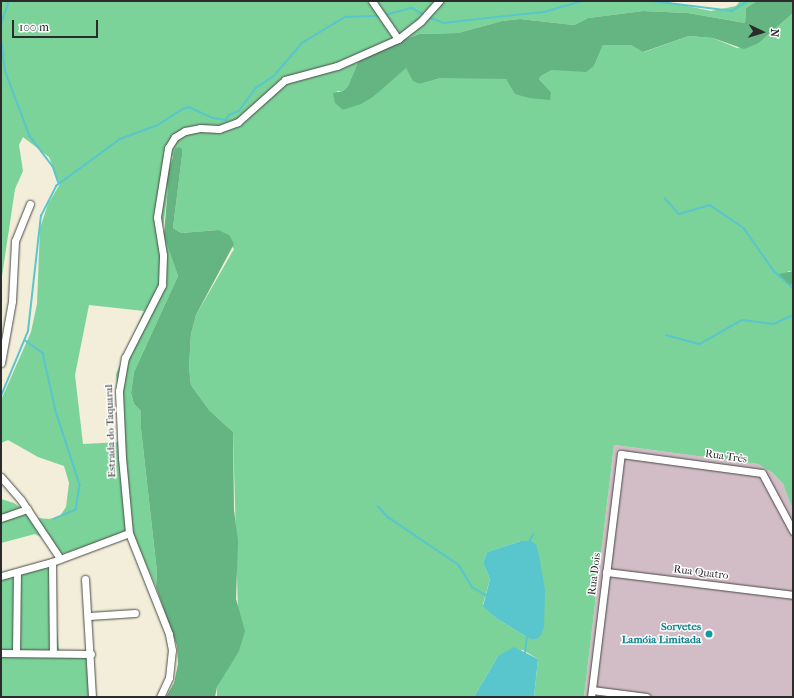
<!DOCTYPE html>
<meta charset="utf-8">
<style>
body{margin:0}
#map{position:relative;width:794px;height:698px;overflow:hidden;background:#f2eeda;font-family:"IM FELL French Canon",serif}
div>[style]{position:absolute}
[style*='--x']{left:calc(var(--x)*1px);top:calc(var(--y)*1px);width:calc(var(--w)*1px);rotate:calc(var(--a)*1deg)}
.industrial>*{inset:0;background:#d2bdc6}
.green>*{inset:0;background:#7bd399}
.forest>*{inset:0;background:#64b581}
.water>*{inset:0;background:#58c6cc}
.stream>*{height:1.5px;margin:-0.75px;padding:0 0.75px;transform-origin:0.75px;border-radius:0.75px;background:#58c6cc}
.roads{filter:drop-shadow(0 0 1px #494845) drop-shadow(0 0 1px #494845)}
.minor>*{height:7px;margin:-3.5px;padding:0 3.5px;transform-origin:3.5px;border-radius:3.5px;background:#fff}
.dots>*{width:11px;height:11px;translate:-50% -50%;box-sizing:border-box;border:2px solid #fff;border-radius:50%}
span{translate:-50% -50%;white-space:nowrap;text-align:center;line-height:1.15;-webkit-text-stroke:3px #fff;paint-order:stroke}
.street-label{font-size:11px;color:#2b2b2b}
.culture-label{font-size:11px;color:#0d838f;font-weight:700}
.right{translate:-100% -50%;text-align:right}
.frame{position:absolute;inset:0;border:2px solid #2b2b2b;pointer-events:none}
.north{position:absolute;left:742px;top:12px;width:40px;height:40px;-webkit-text-stroke:3px #fff;paint-order:stroke;rotate:94deg;font-size:11px;font-weight:700;line-height:16px;text-align:center;color:#2b2b2b}
.north::after{content:'';display:block;margin:auto;width:14px;height:18px;background:#2b2b2b;clip-path:polygon(50% 0,100% 100%,50% 72%,0 100%)}
.scale{position:absolute;left:12px;top:20px;width:86px;height:18px;box-sizing:border-box;border:2px solid #2b2b2b;border-top:0;padding-left:5px;font-size:12px;line-height:14px;white-space:nowrap;color:#2b2b2b;-webkit-text-stroke:3px #fff;paint-order:stroke}
</style>
<div id="map">
<div class="industrial">
<i style="clip-path:polygon(614px 445px,758px 464px,773px 473px,783px 484px,793px 510px,793px 697px,584px 697px)"></i>
</div>
<div class="green">
<i style="clip-path:polygon(evenodd,1px 1px,663px 1px,711px 11px,736px 6px,740px 1px,757px 1px,746px 8px,745px 23px,688px 13px,643px 11px,588px 18px,574px 25px,520px 19px,502px 21px,458px 33px,419px 34px,361px 55px,348px 86px,343px 91px,337px 91px,343px 110px,373px 97px,403px 68px,406px 68px,420px 84px,441px 78px,494px 78px,506px 79px,511px 86px,551px 92px,539px 79px,541px 76px,552px 70px,594px 66px,603px 45px,631px 45px,644px 52px,689px 36px,713px 38px,737px 48px,759px 43px,793px 13px,793px 271px,788px 271px,787px 286px,793px 284px,793px 510px,783px 484px,773px 473px,758px 464px,614px 445px,584px 697px,534px 697px,538px 659px,523px 650px,498px 656px,474px 697px,217px 697px,217px 687px,224px 674px,238px 611px,233px 432px,209px 410px,191px 385px,189px 367px,191px 334px,196px 315px,234px 249px,218px 230px,181px 233px,173px 228px,182px 156px,172px 156px,163px 229px,178px 276px,134px 372px,131px 393px,134px 404px,141px 411px,141px 429px,157px 572px,156px 587px,133px 534px,58px 555px,48px 541px,35px 534px,1px 543px,1px 499px,14px 503px,37px 518px,49px 519px,60px 516px,66px 507px,69px 483px,64px 466px,38px 457px,8px 440px,1px 443px,1px 400px,31px 332px,37px 304px,40px 228px,48px 204px,60px 184px,49px 157px,23px 137px,19px 145px,23px 171px,15px 189px,1px 283px,1px 1px,89px 305px,144px 311px,116px 374px,121px 442px,83px 444px,75px 375px,89px 305px,1px 1px,521px 541px,537px 545px,539px 563px,537px 639px,530px 639px,496px 618px,483px 604px,490px 579px,483px 563px,487px 552px,521px 541px)"></i>
<i style="clip-path:polygon(51px 565px,59px 650px,92px 658px,94px 697px,1px 697px,1px 580px)"></i>
</div>
<div class="forest">
<i style="clip-path:polygon(757px 1px,793px 1px,793px 13px,759px 43px,744px 49px,713px 38px,689px 36px,643px 52px,631px 45px,603px 45px,594px 66px,586px 72px,552px 70px,541px 76px,539px 79px,551px 92px,550px 100px,529px 98px,515px 94px,506px 79px,441px 78px,420px 84px,413px 81px,406px 68px,373px 97px,361px 104px,343px 110px,335px 103px,333px 93px,343px 91px,348px 86px,361px 55px,419px 34px,458px 33px,502px 21px,520px 19px,574px 25px,588px 18px,643px 11px,688px 13px,745px 23px,746px 8px)"></i>
<i style="clip-path:polygon(179px 147px,182px 149px,182px 156px,173px 228px,181px 233px,218px 230px,229px 235px,234px 244px,196px 315px,191px 334px,189px 367px,191px 385px,209px 410px,233px 432px,234px 510px,238px 541px,236px 599px,245px 631px,239px 651px,217px 687px,215px 697px,166px 697px,174px 683px,178px 664px,177px 646px,156px 587px,157px 572px,141px 429px,141px 411px,134px 404px,131px 393px,134px 372px,178px 276px,164px 235px,168px 186px,160px 178px,160px 172px,170px 168px,175px 149px)"></i>
<i style="clip-path:polygon(793px 271px,793px 284px,788px 286px,779px 274px)"></i>
</div>
<div class="water">
<i style="clip-path:polygon(521px 541px,531px 541px,537px 545px,545px 590px,544px 627px,541px 635px,537px 639px,530px 639px,496px 618px,483px 606px,490px 579px,483px 563px,487px 552px)"></i>
<i style="clip-path:polygon(514px 647px,538px 659px,534px 697px,474px 697px,498px 656px)"></i>
</div>
<div class="stream">
<i style="--x:652;--y:1;--w:81;--a:7.1"></i>
<i style="--x:732;--y:11;--w:19;--a:-32"></i>
<i style="--x:385;--y:15;--w:28;--a:-15"></i>
<i style="--x:412;--y:8;--w:14;--a:30"></i>
<i style="--x:429;--y:17;--w:16;--a:22"></i>
<i style="--x:444;--y:23;--w:25;--a:-7"></i>
<i style="--x:469;--y:20;--w:75;--a:-6.1"></i>
<i style="--x:544;--y:12;--w:40;--a:-16"></i>
<i style="--x:1;--y:24;--w:24;--a:-71"></i>
<i style="--x:1;--y:35;--w:35;--a:83"></i>
<i style="--x:5;--y:70;--w:71;--a:69.3"></i>
<i style="--x:30;--y:136;--w:38;--a:53"></i>
<i style="--x:53;--y:166;--w:18;--a:71"></i>
<i style="--x:665;--y:198;--w:21;--a:49"></i>
<i style="--x:679;--y:214;--w:32;--a:-16"></i>
<i style="--x:710;--y:205;--w:41;--a:34.1"></i>
<i style="--x:744;--y:228;--w:52;--a:55.1"></i>
<i style="--x:774;--y:271;--w:25;--a:42"></i>
<i style="--x:666;--y:335;--w:35;--a:15"></i>
<i style="--x:700;--y:344;--w:48;--a:-29.7"></i>
<i style="--x:742;--y:320;--w:32;--a:7"></i>
<i style="--x:774;--y:324;--w:21;--a:-25"></i>
<i style="--x:25;--y:340;--w:22;--a:36"></i>
<i style="--x:43;--y:353;--w:59;--a:77.4"></i>
<i style="--x:56;--y:411;--w:78;--a:72"></i>
<i style="--x:80;--y:485;--w:25;--a:99"></i>
<i style="--x:76;--y:510;--w:23;--a:157"></i>
<i style="--x:1;--y:396;--w:70;--a:-67.4"></i>
<i style="--x:28;--y:331;--w:116;--a:-83.6"></i>
<i style="--x:41;--y:216;--w:34;--a:-63"></i>
<i style="--x:56;--y:186;--w:79;--a:-36.3"></i>
<i style="--x:120;--y:139;--w:40;--a:-20.2"></i>
<i style="--x:158;--y:125;--w:30;--a:-33"></i>
<i style="--x:183;--y:109;--w:6;--a:-18"></i>
<i style="--x:189;--y:107;--w:26;--a:25"></i>
<i style="--x:213;--y:118;--w:13;--a:9"></i>
<i style="--x:226;--y:120;--w:6;--a:-59"></i>
<i style="--x:229;--y:115;--w:11;--a:-22"></i>
<i style="--x:239;--y:111;--w:29;--a:-54"></i>
<i style="--x:256;--y:88;--w:22;--a:-34"></i>
<i style="--x:274;--y:76;--w:43;--a:-49.7"></i>
<i style="--x:302;--y:43;--w:50;--a:-31.2"></i>
<i style="--x:345;--y:17;--w:34;--a:-2"></i>
<i style="--x:378;--y:506;--w:15;--a:48"></i>
<i style="--x:388;--y:517;--w:86;--a:34.1"></i>
<i style="--x:459;--y:565;--w:26;--a:59"></i>
<i style="--x:472;--y:587;--w:17;--a:31"></i>
<i style="--x:529;--y:542;--w:8;--a:-60"></i>
<i style="--x:525;--y:653;--w:16;--a:-83"></i>
</div>
<div class="roads">
<div class="minor">
<i style="--x:372;--y:1;--w:46;--a:55.6"></i>
<i style="--x:1;--y:363;--w:63;--a:-79.9"></i>
<i style="--x:12;--y:301;--w:60;--a:-87.1"></i>
<i style="--x:15;--y:241;--w:40;--a:-68"></i>
<i style="--x:1;--y:477;--w:30;--a:49"></i>
<i style="--x:21;--y:500;--w:69;--a:56.3"></i>
<i style="--x:1;--y:518;--w:28;--a:-19"></i>
<i style="--x:52;--y:562;--w:91;--a:89.4"></i>
<i style="--x:606;--y:572;--w:188;--a:7"></i>
<i style="--x:1;--y:576;--w:53;--a:-15.4"></i>
<i style="--x:52;--y:562;--w:82;--a:-20.6"></i>
<i style="--x:85;--y:579;--w:118;--a:86.6"></i>
<i style="--x:89;--y:616;--w:46;--a:-3.7"></i>
<i style="--x:1;--y:653;--w:90;--a:0.6"></i>
<i style="--x:16;--y:653;--w:81;--a:-89.3"></i>
<i style="--x:592;--y:690;--w:55;--a:7.3"></i>
<i style="--x:160;--y:697;--w:21;--a:-65"></i>
<i style="--x:169;--y:678;--w:28;--a:-84"></i>
<i style="--x:172;--y:650;--w:16;--a:-101"></i>
<i style="--x:169;--y:634;--w:109;--a:-111.6"></i>
<i style="--x:129;--y:533;--w:75;--a:-95.3"></i>
<i style="--x:122;--y:458;--w:67;--a:-92.6"></i>
<i style="--x:119;--y:391;--w:34;--a:-80"></i>
<i style="--x:125;--y:358;--w:82;--a:-63.1"></i>
<i style="--x:162;--y:285;--w:30;--a:-88"></i>
<i style="--x:163;--y:255;--w:38;--a:-99"></i>
<i style="--x:157;--y:217;--w:70;--a:-80.9"></i>
<i style="--x:168;--y:148;--w:13;--a:-58"></i>
<i style="--x:175;--y:137;--w:12;--a:-31"></i>
<i style="--x:185;--y:131;--w:15;--a:-11"></i>
<i style="--x:200;--y:128;--w:19;--a:3"></i>
<i style="--x:219;--y:129;--w:20;--a:-20"></i>
<i style="--x:238;--y:122;--w:63;--a:-41.8"></i>
<i style="--x:285;--y:80;--w:54;--a:-15.1"></i>
<i style="--x:337;--y:66;--w:67;--a:-23.9"></i>
<i style="--x:398;--y:39;--w:29;--a:-38"></i>
<i style="--x:421;--y:21;--w:27;--a:-48"></i>
<i style="--x:591;--y:697;--w:245;--a:-83"></i>
<i style="--x:621;--y:454;--w:142;--a:7.7"></i>
<i style="--x:762;--y:473;--w:66;--a:61.9"></i>
</div>
</div>
<div class="dots">
<i style="left:709px;top:634px;background:#0f9aa8"></i>
</div>
<div class="street-label">
<span style="left:111px;top:431px;rotate:-92deg">Estrada do Taquaral</span>
<span style="left:726px;top:457px;rotate:8deg">Rua Três</span>
<span style="left:701px;top:573px;rotate:7deg">Rua Quatro</span>
<span style="left:595px;top:574px;rotate:-83deg">Rua Dois</span>
</div>
<div class="culture-label">
<span class="right" style="left:701px;top:634px">Sorvetes<br>Lamóia Limitada</span>
</div>
<div class="frame"></div>
<div class="north">N</div>
<div class="scale">100 m</div>
</div>
